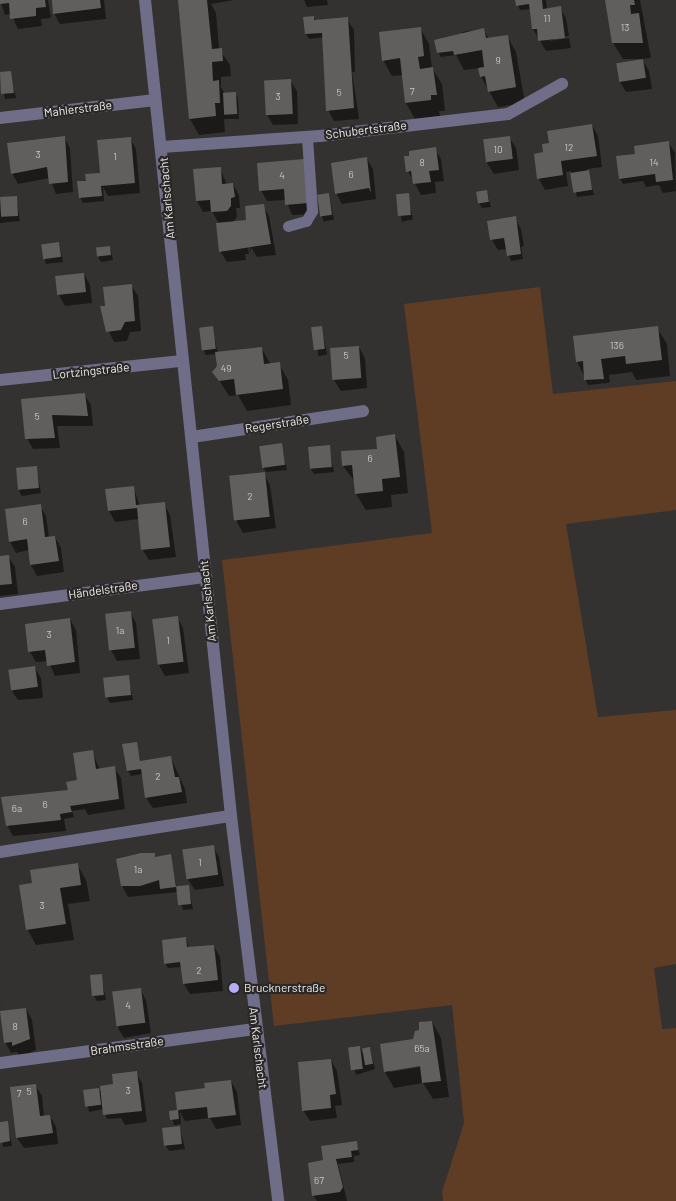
<!DOCTYPE html>
<meta charset="utf-8">
<style>
body{margin:0}
#map{position:relative;width:676px;height:1201px;overflow:hidden;background:#343230;font-family:Barlow,sans-serif}
div>[style]{position:absolute}
[style*='--x']{left:calc(var(--x)*1px);top:calc(var(--y)*1px);width:calc(var(--w)*1px);rotate:calc(var(--a)*1deg)}
.green>*{inset:0;background:#5f3c24}
.shadow>*{inset:0;background:#0007;transform-origin:0 0}
.building>*{inset:0;background:#615f5d;transform-origin:0 0}
.lane>*{height:11px;margin:-5.5px;padding:0 5.5px;transform-origin:5.5px;border-radius:5.5px;background:#706d89}
.street>*{height:12px;margin:-6px;padding:0 6px;transform-origin:6px;border-radius:6px;background:#706d89}
.dots>*{width:14px;height:14px;translate:-50% -50%;box-sizing:border-box;border:2px solid #2a2826;border-radius:50%}
span{translate:-50% -50%;white-space:nowrap;text-align:center;line-height:1.15;-webkit-text-stroke:4.5px #2a2826;paint-order:stroke}
.number-label{font-size:10px;color:#c9c7c6}
.number-label span{-webkit-text-stroke-width:0}
.street-label{font-size:12px;color:#eceae9}
.poi-label{font-size:12px;color:#eceae9}
.left{translate:0 -50%;text-align:left}
</style>
<div id="map">
<div class="green">
<i style="clip-path:polygon(540px 287px,553px 394px,676px 381px,676px 510px,566px 524px,598px 717px,676px 710px,676px 964px,654px 968px,662px 1029px,676px 1028px,676px 1201px,443px 1201px,442px 1192px,464px 1123px,452px 1005px,274px 1026px,222px 560px,432px 533px,404px 304px)"></i>
</div>
<div class="shadow">
<i style="clip-path:polygon(0 0,48px 0,51px 18px,41px 19px,42px 26px,18px 29px,11px 14px,5px 15px)"></i>
<i style="clip-path:polygon(53px 0,104px 0,106px 19px,60px 24px,54px 13px)"></i>
<i style="clip-path:polygon(179px 0,234px 0,211px 4px,216px 13px,219px 49px,230px 65px,231px 76px,221px 77px,221px 87px,225px 94px,235px 93px,238px 98px,239px 119px,224px 119px,225px 132px,199px 135px,190px 119px)"></i>
<i style="clip-path:polygon(304px 0,327px 0,328px 5px,307px 7px)"></i>
<i style="clip-path:polygon(516px 0,546px 0,547px 9px,560px 8px,566px 18px,569px 36px,542px 42px,569px 38px,571px 48px,546px 51px,533px 29px,531px 9px,520px 10px)"></i>
<i style="clip-path:polygon(606px 0,640px 0,651px 58px,642px 59px,649px 71px,652px 89px,626px 92px,620px 82px,642px 59px,623px 59px,613px 43px)"></i>
<i style="clip-path:polygon(313px 17px,316px 21px,347px 19px,354px 30px,355px 72px,352px 72px,359px 119px,334px 121px,328px 110px,326px 37px,309px 39px,306px 34px)"></i>
<i style="clip-path:polygon(420px 28px,429px 44px,432px 68px,442px 84px,445px 111px,439px 111px,440px 116px,415px 119px,406px 103px,403px 75px,392px 76px,383px 60px)"></i>
<i style="clip-path:polygon(483px 29px,489px 39px,507px 36px,516px 52px,525px 103px,498px 107px,481px 77px,480px 68px,464px 70px,456px 55px,441px 57px,438px 52px,463px 35px,462px 32px)"></i>
<i style="clip-path:polygon(10px 72px,16px 98px,5px 99px,0 73px)"></i>
<i style="clip-path:polygon(290px 80px,297px 91px,298px 124px,273px 125px,267px 115px)"></i>
<i style="clip-path:polygon(592px 125px,598px 136px,602px 167px,587px 169px,594px 195px,577px 197px,571px 171px,566px 172px,568px 186px,545px 190px,539px 179px,535px 155px,545px 153px,550px 144px)"></i>
<i style="clip-path:polygon(64px 137px,70px 148px,73px 192px,56px 194px,50px 178px,18px 184px,12px 173px)"></i>
<i style="clip-path:polygon(509px 137px,516px 148px,519px 170px,494px 174px,487px 163px)"></i>
<i style="clip-path:polygon(130px 138px,136px 149px,140px 193px,108px 196px,103px 187px,104px 201px,83px 203px,80px 197px,87px 182px,101px 174px)"></i>
<i style="clip-path:polygon(668px 142px,675px 153px,676px 191px,663px 193px,659px 185px,646px 187px,643px 181px,623px 184px,620px 179px)"></i>
<i style="clip-path:polygon(435px 149px,441px 159px,444px 181px,435px 182px,436px 193px,421px 195px,408px 171px)"></i>
<i style="clip-path:polygon(367px 159px,373px 169px,376px 199px,342px 204px,336px 193px)"></i>
<i style="clip-path:polygon(303px 160px,313px 214px,292px 215px,286px 200px,267px 201px,261px 190px)"></i>
<i style="clip-path:polygon(220px 168px,227px 185px,233px 184px,239px 195px,240px 208px,236px 208px,237px 217px,233px 222px,248px 221px,263px 206px,269px 216px,276px 255px,257px 257px,251px 247px,251px 253px,247px 237px,249px 254px,245px 254px,246px 260px,227px 262px,220px 251px,219px 224px,212px 211px,203px 212px,197px 201px,194px 170px)"></i>
<i style="clip-path:polygon(487px 192px,491px 207px,482px 208px,479px 203px)"></i>
<i style="left:329px;top:194px;width:26px;height:11px;rotate:79deg"></i>
<i style="left:408px;top:195px;width:25px;height:11px;rotate:79deg"></i>
<i style="clip-path:polygon(16px 197px,20px 221px,0 223px,0 199px)"></i>
<i style="clip-path:polygon(515px 218px,521px 229px,524px 246px,521px 247px,523px 259px,511px 261px,507px 249px,498px 250px,492px 240px)"></i>
<i style="clip-path:polygon(59px 243px,63px 262px,46px 264px,42px 245px)"></i>
<i style="clip-path:polygon(110px 247px,113px 260px,101px 262px,98px 257px)"></i>
<i style="clip-path:polygon(84px 274px,90px 285px,92px 303px,65px 306px,59px 295px)"></i>
<i style="clip-path:polygon(131px 285px,138px 296px,141px 331px,130px 332px,127px 341px,114px 342px,103px 319px,102px 308px)"></i>
<i style="left:321px;top:327px;width:28px;height:9px;rotate:77deg"></i>
<i style="clip-path:polygon(212px 328px,218px 353px,262px 349px,271px 365px,279px 364px,288px 380px,291px 405px,247px 411px,238px 395px,229px 396px,214px 372px,218px 366px,217px 354px,206px 355px,203px 350px)"></i>
<i style="clip-path:polygon(657px 328px,667px 344px,670px 376px,636px 380px,632px 372px,609px 375px,610px 382px,607px 383px,588px 385px,577px 361px)"></i>
<i style="clip-path:polygon(359px 347px,365px 358px,367px 388px,341px 391px,334px 380px)"></i>
<i style="clip-path:polygon(84px 394px,91px 405px,93px 426px,57px 426px,60px 448px,33px 449px,27px 438px,22px 400px)"></i>
<i style="clip-path:polygon(395px 436px,404px 452px,408px 493px,391px 495px,392px 507px,366px 510px,356px 494px,355px 482px,343px 466px,379px 451px)"></i>
<i style="clip-path:polygon(281px 445px,287px 470px,266px 472px,263px 467px)"></i>
<i style="clip-path:polygon(329px 446px,334px 472px,314px 474px,311px 469px)"></i>
<i style="clip-path:polygon(36px 467px,41px 493px,22px 496px,19px 491px)"></i>
<i style="clip-path:polygon(264px 474px,270px 485px,276px 528px,243px 533px,237px 522px,231px 478px)"></i>
<i style="clip-path:polygon(133px 487px,140px 506px,164px 504px,170px 515px,176px 557px,149px 560px,142px 549px,139px 519px,115px 522px,109px 511px)"></i>
<i style="clip-path:polygon(40px 506px,46px 516px,49px 538px,55px 537px,61px 548px,64px 572px,37px 576px,31px 565px,29px 550px,16px 553px,10px 542px,6px 510px)"></i>
<i style="clip-path:polygon(8px 556px,15px 567px,18px 594px,0 596px,0 557px)"></i>
<i style="clip-path:polygon(130px 612px,136px 623px,140px 659px,117px 661px,111px 650px)"></i>
<i style="clip-path:polygon(177px 617px,183px 628px,189px 673px,165px 676px,159px 665px,153px 620px)"></i>
<i style="clip-path:polygon(70px 619px,76px 630px,80px 673px,55px 676px,48px 661px,36px 662px,30px 652px)"></i>
<i style="clip-path:polygon(34px 667px,41px 678px,43px 698px,18px 700px,11px 690px)"></i>
<i style="clip-path:polygon(128px 676px,133px 700px,110px 703px,107px 698px)"></i>
<i style="clip-path:polygon(136px 743px,141px 762px,171px 758px,185px 789px,187px 803px,153px 808px,146px 798px,143px 774px,131px 776px,128px 771px)"></i>
<i style="clip-path:polygon(92px 751px,100px 770px,114px 768px,121px 778px,125px 809px,88px 815px,85px 809px,72px 811px,74px 817px,64px 819px,66px 831px,13px 836px,7px 825px,69px 791px,79px 781px)"></i>
<i style="clip-path:polygon(213px 846px,219px 857px,224px 886px,195px 890px,188px 880px)"></i>
<i style="clip-path:polygon(154px 854px,156px 858px,170px 855px,177px 888px,188px 886px,193px 909px,183px 910px,178px 892px,128px 897px,122px 886px)"></i>
<i style="clip-path:polygon(77px 864px,86px 880px,90px 901px,68px 904px,74px 940px,36px 945px,27px 929px,34px 884px)"></i>
<i style="clip-path:polygon(186px 938px,189px 948px,214px 946px,220px 957px,223px 991px,190px 994px,184px 984px,182px 967px,168px 968px,165px 963px)"></i>
<i style="clip-path:polygon(101px 975px,106px 1000px,97px 1001px,94px 996px)"></i>
<i style="clip-path:polygon(140px 989px,146px 1000px,151px 1033px,124px 1038px,118px 1028px)"></i>
<i style="clip-path:polygon(0 995px,2px 1012px,26px 1009px,32px 1020px,36px 1050px,20px 1057px,17px 1052px,11px 1053px,5px 1042px)"></i>
<i style="clip-path:polygon(evenodd,432px 1022px,441px 1038px,449px 1097px,433px 1099px,423px 1083px,394px 1088px,385px 1072px,432px 1022px,426px 1063px,426px 1066px,390px 1072px,390px 1070px,426px 1063px)"></i>
<i style="clip-path:polygon(360px 1047px,363px 1054px,370px 1048px,375px 1069px,356px 1075px,350px 1049px)"></i>
<i style="clip-path:polygon(331px 1060px,337px 1071px,342px 1105px,335px 1106px,337px 1118px,310px 1121px,303px 1110px)"></i>
<i style="clip-path:polygon(136px 1073px,142px 1083px,147px 1122px,125px 1125px,121px 1118px,107px 1119px,104px 1109px,89px 1112px,85px 1091px,116px 1090px)"></i>
<i style="clip-path:polygon(231px 1081px,237px 1092px,241px 1125px,216px 1129px,210px 1118px,185px 1121px,180px 1111px,181px 1124px,174px 1125px,170px 1112px,179px 1111px,177px 1093px,206px 1089px)"></i>
<i style="clip-path:polygon(35px 1085px,42px 1096px,44px 1117px,50px 1116px,56px 1127px,58px 1144px,24px 1148px,17px 1138px)"></i>
<i style="clip-path:polygon(7px 1122px,12px 1146px,3px 1147px,0 1123px)"></i>
<i style="clip-path:polygon(180px 1128px,185px 1149px,169px 1151px,166px 1146px)"></i>
<i style="clip-path:polygon(356px 1142px,360px 1155px,354px 1156px,354px 1162px,338px 1164px,347px 1201px,317px 1201px,313px 1195px,325px 1161px)"></i>
</div>
<div class="building">
<i style="clip-path:polygon(0 0,45px 0,46px 7px,36px 8px,36px 16px,10px 19px,9px 3px,0 4px)"></i>
<i style="clip-path:polygon(52px 0,100px 0,101px 8px,53px 14px)"></i>
<i style="clip-path:polygon(178px 0,207px 0,212px 49px,222px 48px,223px 61px,212px 62px,213px 81px,219px 80px,220px 103px,215px 103px,216px 116px,189px 119px)"></i>
<i style="clip-path:polygon(515px 0,542px 0,543px 9px,561px 6px,565px 38px,538px 41px,537px 29px,532px 29px,529px 4px,516px 6px)"></i>
<i style="clip-path:polygon(605px 0,634px 0,635px 5px,630px 5px,631px 14px,639px 13px,643px 43px,612px 43px)"></i>
<i style="clip-path:polygon(314px 16px,314px 20px,348px 17px,354px 108px,326px 111px,322px 33px,305px 34px,303px 17px)"></i>
<i style="clip-path:polygon(421px 27px,424px 56px,418px 57px,420px 69px,433px 67px,437px 95px,431px 95px,431px 100px,405px 103px,400px 58px,382px 61px,379px 32px)"></i>
<i style="clip-path:polygon(484px 28px,486px 38px,508px 35px,516px 87px,488px 92px,485px 76px,480px 77px,478px 68px,484px 67px,482px 50px,454px 55px,453px 51px,437px 53px,434px 40px)"></i>
<i style="left:643px;top:59px;width:19px;height:27px;rotate:81deg"></i>
<i style="clip-path:polygon(11px 71px,14px 93px,1px 94px,0 72px)"></i>
<i style="left:291px;top:79px;width:35px;height:27px;rotate:87deg"></i>
<i style="left:236px;top:92px;width:22px;height:13px;rotate:87deg"></i>
<i style="clip-path:polygon(592px 124px,597px 156px,561px 161px,563px 175px,537px 179px,534px 154px,543px 152px,542px 144px,549px 143px,547px 131px)"></i>
<i style="clip-path:polygon(65px 136px,68px 182px,49px 184px,47px 167px,11px 174px,7px 143px)"></i>
<i style="left:510px;top:136px;width:23px;height:27px;rotate:83deg"></i>
<i style="clip-path:polygon(131px 137px,135px 183px,101px 186px,102px 196px,79px 198px,77px 181px,86px 181px,85px 174px,100px 173px,97px 140px)"></i>
<i style="clip-path:polygon(669px 141px,673px 180px,656px 182px,655px 174px,619px 179px,616px 156px,635px 154px,634px 146px)"></i>
<i style="clip-path:polygon(436px 147px,439px 170px,429px 171px,431px 182px,413px 184px,411px 171px,406px 172px,404px 156px,409px 156px,409px 151px)"></i>
<i style="clip-path:polygon(367px 157px,371px 193px,369px 188px,335px 194px,331px 163px)"></i>
<i style="clip-path:polygon(304px 159px,308px 203px,285px 205px,284px 189px,259px 191px,257px 163px)"></i>
<i style="clip-path:polygon(221px 167px,222px 184px,233px 183px,235px 197px,231px 198px,231px 206px,227px 211px,211px 212px,210px 200px,196px 201px,193px 169px)"></i>
<i style="left:589px;top:170px;width:20px;height:19px;rotate:81deg"></i>
<i style="left:487px;top:190px;width:12px;height:11px;rotate:81deg"></i>
<i style="left:329px;top:193px;width:22px;height:12px;rotate:82deg"></i>
<i style="left:409px;top:193px;width:22px;height:13px;rotate:85deg"></i>
<i style="left:17px;top:196px;width:20px;height:17px;rotate:87deg"></i>
<i style="clip-path:polygon(264px 204px,271px 244px,219px 252px,216px 223px,246px 220px,245px 206px)"></i>
<i style="clip-path:polygon(516px 216px,521px 254px,507px 256px,504px 238px,490px 240px,487px 221px)"></i>
<i style="left:59px;top:242px;width:15px;height:18px;rotate:82deg"></i>
<i style="left:110px;top:246px;width:9px;height:14px;rotate:84deg"></i>
<i style="left:84px;top:273px;width:19px;height:29px;rotate:84deg"></i>
<i style="clip-path:polygon(132px 284px,135px 321px,125px 322px,121px 330px,106px 332px,100px 306px,105px 306px,103px 287px)"></i>
<i style="left:213px;top:326px;width:23px;height:14px;rotate:83deg"></i>
<i style="left:322px;top:326px;width:23px;height:11px;rotate:83deg"></i>
<i style="clip-path:polygon(658px 326px,662px 360px,626px 364px,625px 356px,601px 359px,604px 379px,584px 380px,583px 361px,576px 362px,573px 336px)"></i>
<i style="left:359px;top:346px;width:32px;height:29px;rotate:86deg"></i>
<i style="clip-path:polygon(262px 347px,264px 364px,280px 362px,283px 389px,236px 395px,234px 379px,219px 381px,212px 372px,217px 366px,215px 352px)"></i>
<i style="clip-path:polygon(85px 393px,88px 416px,52px 415px,55px 438px,25px 439px,21px 399px)"></i>
<i style="clip-path:polygon(395px 434px,400px 477px,382px 479px,383px 491px,355px 494px,352px 465px,342px 466px,341px 451px,377px 449px,376px 437px)"></i>
<i style="left:282px;top:443px;width:22px;height:23px;rotate:82deg"></i>
<i style="left:330px;top:445px;width:22px;height:22px;rotate:85deg"></i>
<i style="left:37px;top:466px;width:22px;height:21px;rotate:85deg"></i>
<i style="left:265px;top:472px;width:45px;height:36px;rotate:84deg"></i>
<i style="clip-path:polygon(134px 486px,136px 505px,165px 502px,170px 547px,141px 550px,137px 508px,108px 511px,105px 489px)"></i>
<i style="clip-path:polygon(41px 504px,45px 537px,55px 536px,59px 561px,30px 565px,27px 539px,9px 542px,5px 509px)"></i>
<i style="clip-path:polygon(9px 555px,12px 584px,0 585px,0 556px)"></i>
<i style="left:131px;top:611px;width:37px;height:26px;rotate:84deg"></i>
<i style="left:178px;top:616px;width:46px;height:26px;rotate:83deg"></i>
<i style="clip-path:polygon(70px 618px,75px 662px,47px 666px,45px 650px,28px 652px,25px 624px)"></i>
<i style="left:35px;top:666px;width:21px;height:27px;rotate:82deg"></i>
<i style="left:129px;top:675px;width:20px;height:26px;rotate:84deg"></i>
<i style="clip-path:polygon(137px 742px,140px 761px,171px 756px,175px 777px,179px 777px,182px 792px,145px 798px,141px 769px,127px 771px,122px 744px)"></i>
<i style="clip-path:polygon(93px 750px,96px 769px,115px 766px,119px 799px,70px 806px,72px 812px,60px 814px,61px 820px,6px 826px,1px 797px,68px 790px,66px 782px,77px 780px,73px 753px)"></i>
<i style="left:214px;top:845px;width:30px;height:32px;rotate:82deg"></i>
<i style="clip-path:polygon(141px 853px,155px 853px,155px 857px,171px 854px,176px 887px,160px 889px,159px 880px,140px 886px,121px 886px,116px 859px)"></i>
<i style="clip-path:polygon(78px 863px,81px 885px,60px 888px,66px 924px,26px 930px,19px 885px,32px 883px,30px 870px)"></i>
<i style="left:189px;top:885px;width:19px;height:13px;rotate:84deg"></i>
<i style="clip-path:polygon(186px 937px,187px 947px,214px 945px,218px 980px,183px 984px,180px 962px,164px 964px,162px 940px)"></i>
<i style="left:102px;top:974px;width:21px;height:12px;rotate:85deg"></i>
<i style="left:141px;top:988px;width:35px;height:29px;rotate:83deg"></i>
<i style="clip-path:polygon(26px 1008px,30px 1039px,12px 1046px,12px 1042px,4px 1043px,0 1011px)"></i>
<i style="clip-path:polygon(432px 1021px,441px 1081px,422px 1083px,420px 1066px,384px 1072px,380px 1044px,413px 1039px,415px 1031px,419px 1030px,419px 1022px)"></i>
<i style="left:360px;top:1046px;width:23px;height:12px;rotate:83deg"></i>
<i style="left:370px;top:1047px;width:17px;height:8px;rotate:80deg"></i>
<i style="clip-path:polygon(331px 1059px,336px 1094px,330px 1095px,331px 1108px,302px 1111px,298px 1062px)"></i>
<i style="clip-path:polygon(137px 1071px,142px 1111px,103px 1115px,100px 1086px,113px 1084px,112px 1074px)"></i>
<i style="clip-path:polygon(231px 1080px,236px 1115px,208px 1118px,207px 1107px,178px 1110px,179px 1119px,170px 1120px,169px 1111px,177px 1110px,175px 1092px,205px 1088px,204px 1083px)"></i>
<i style="clip-path:polygon(36px 1084px,40px 1116px,50px 1115px,53px 1133px,16px 1138px,10px 1087px)"></i>
<i style="left:99px;top:1088px;width:17px;height:16px;rotate:83deg"></i>
<i style="clip-path:polygon(8px 1121px,10px 1141px,0 1143px,0 1122px)"></i>
<i style="left:180px;top:1126px;width:18px;height:18px;rotate:84deg"></i>
<i style="clip-path:polygon(357px 1141px,358px 1150px,351px 1151px,352px 1157px,336px 1159px,343px 1187px,340px 1192px,312px 1196px,308px 1163px,323px 1160px,321px 1146px)"></i>
</div>
<div class="lane">
<i style="--x:288;--y:226;--w:19;--a:-16"></i>
<i style="--x:306;--y:221;--w:12;--a:-59"></i>
<i style="--x:312;--y:211;--w:74;--a:-93.9"></i>
</div>
<div class="street">
<i style="--x:145;--y:0;--w:821;--a:83.98"></i>
<i style="--x:231;--y:816;--w:388;--a:83"></i>
<i style="--x:0;--y:118;--w:156;--a:-6.6"></i>
<i style="--x:162;--y:147;--w:158;--a:-4"></i>
<i style="--x:320;--y:136;--w:189;--a:-6.7"></i>
<i style="--x:508;--y:114;--w:62;--a:-29.1"></i>
<i style="--x:0;--y:380;--w:183;--a:-6"></i>
<i style="--x:192;--y:437;--w:173;--a:-8.6"></i>
<i style="--x:0;--y:604;--w:208;--a:-7.5"></i>
<i style="--x:0;--y:852;--w:234;--a:-8.9"></i>
<i style="--x:0;--y:1063;--w:257;--a:-7.6"></i>
</div>
<div class="dots">
<i style="left:234px;top:988px;background:#b6acf8"></i>
</div>
<div class="number-label">
<span style="left:547px;top:19px">11</span>
<span style="left:625px;top:28px">13</span>
<span style="left:498px;top:61px">9</span>
<span style="left:412px;top:92px">7</span>
<span style="left:339px;top:93px">5</span>
<span style="left:278px;top:97px">3</span>
<span style="left:569px;top:148px">12</span>
<span style="left:498px;top:150px">10</span>
<span style="left:38px;top:155px">3</span>
<span style="left:115px;top:157px">1</span>
<span style="left:422px;top:163px">8</span>
<span style="left:654px;top:163px">14</span>
<span style="left:351px;top:175px">6</span>
<span style="left:282px;top:176px">4</span>
<span style="left:617px;top:346px">136</span>
<span style="left:346px;top:356px">5</span>
<span style="left:226px;top:369px">49</span>
<span style="left:37px;top:417px">5</span>
<span style="left:370px;top:459px">6</span>
<span style="left:250px;top:497px">2</span>
<span style="left:25px;top:522px">6</span>
<span style="left:120px;top:631px">1a</span>
<span style="left:49px;top:635px">3</span>
<span style="left:168px;top:641px">1</span>
<span style="left:158px;top:777px">2</span>
<span style="left:45px;top:805px">6</span>
<span style="left:17px;top:809px">6a</span>
<span style="left:200px;top:863px">1</span>
<span style="left:138px;top:870px">1a</span>
<span style="left:42px;top:906px">3</span>
<span style="left:199px;top:971px">2</span>
<span style="left:128px;top:1006px">4</span>
<span style="left:15px;top:1027px">8</span>
<span style="left:422px;top:1049px">65a</span>
<span style="left:128px;top:1091px">3</span>
<span style="left:29px;top:1092px">5</span>
<span style="left:19px;top:1094px">7</span>
<span style="left:319px;top:1181px">67</span>
</div>
<div class="street-label">
<span style="left:78px;top:109px;rotate:-7deg">Mahlerstraße</span>
<span style="left:366px;top:130px;rotate:-7deg">Schubertstraße</span>
<span style="left:167px;top:198px;rotate:-95deg">Am Karlschacht</span>
<span style="left:91px;top:371px;rotate:-6deg">Lortzingstraße</span>
<span style="left:277px;top:424px;rotate:-9deg">Regerstraße</span>
<span style="left:103px;top:590px;rotate:-8deg">Händelstraße</span>
<span style="left:208px;top:601px;rotate:-96deg">Am Karlschacht</span>
<span style="left:127px;top:1046px;rotate:-8deg">Brahmsstraße</span>
<span style="left:258px;top:1048px;rotate:83deg">Am Karlschacht</span>
</div>
<div class="poi-label">
<span class="left" style="left:244px;top:988px">Brucknerstraße</span>
</div>
</div>
